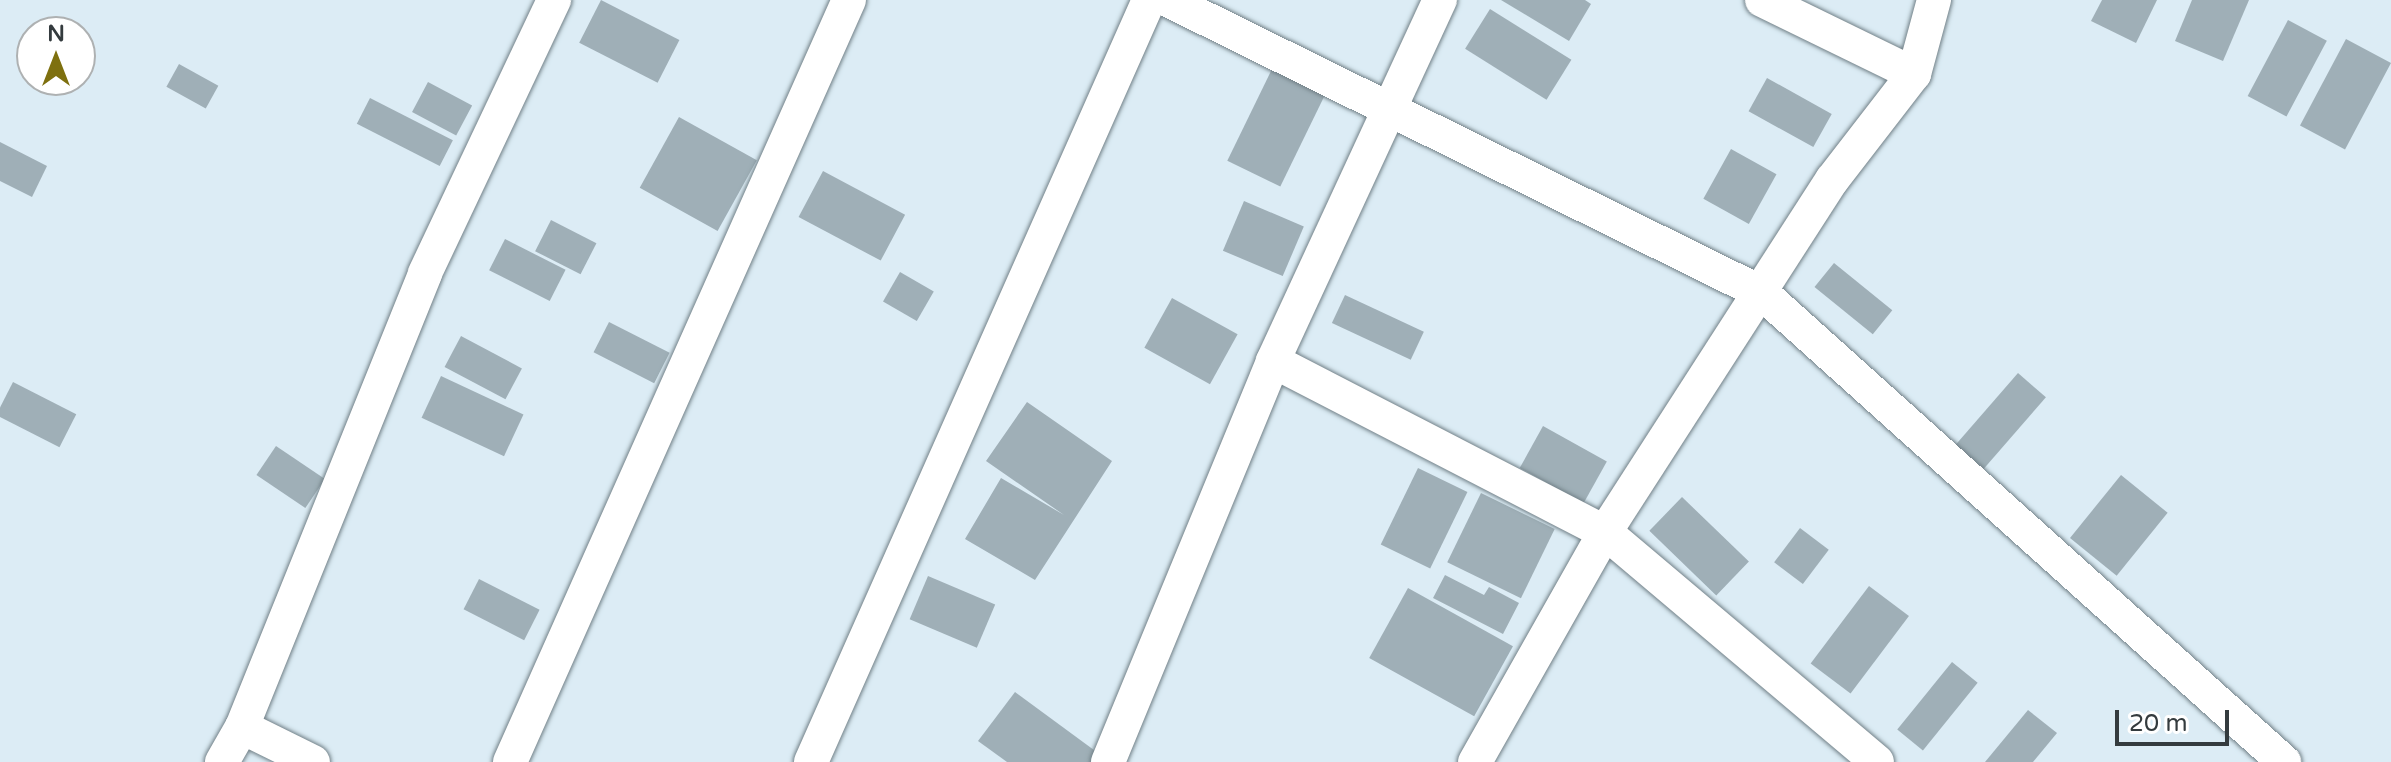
<!DOCTYPE html>
<style>
body{margin:0}
#map{position:relative;width:2391px;height:762px;overflow:hidden;background:#dcecf5;font-family:"Varela Round",sans-serif}
div>[style]{position:absolute}
[style*='--x']{left:calc(var(--x)*1px);top:calc(var(--y)*1px);width:calc(var(--w)*1px);rotate:calc(var(--a)*1deg)}
.building>*{inset:0;background:#9fafb7;transform-origin:0 0}
.roads{filter:drop-shadow(0 0 2px #718087) drop-shadow(0 0 2px #718087)}
.minor>*{height:34px;margin:-17px;padding:0 17px;transform-origin:17px;border-radius:17px;background:#fff}
span{translate:-50% -50%;white-space:nowrap;text-align:center;line-height:1.15;-webkit-text-stroke:8px #fff;paint-order:stroke}
.north{position:absolute;left:16px;top:16px;width:80px;height:80px;box-sizing:border-box;background:#fff;border:2px solid #aeb1b2;border-radius:50%;rotate:0deg;font-size:22px;font-weight:700;line-height:32px;text-align:center;color:#343b3e}
.north::after{content:'';display:block;margin:auto;width:28px;height:36px;background:#7e700f;clip-path:polygon(50% 0,100% 100%,50% 72%,0 100%)}
.scale{position:absolute;left:2115px;top:710px;width:114px;height:36px;box-sizing:border-box;border:4px solid #343b3e;border-top:0;padding-left:10px;font-size:24px;line-height:28px;white-space:nowrap;color:#343b3e;-webkit-text-stroke:6px #fff;paint-order:stroke}
</style>
<div id="map">
<div class="building">
<i style="left:601px;top:0;width:88px;height:48px;rotate:27deg"></i>
<i style="clip-path:polygon(1501px 0,1585px 0,1591px 4px,1569px 41px)"></i>
<i style="clip-path:polygon(2102px 0,2157px 0,2136px 43px,2091px 21px)"></i>
<i style="clip-path:polygon(2192px 0,2249px 0,2223px 61px,2175px 41px)"></i>
<i style="left:1490px;top:9px;width:96px;height:47px;rotate:32deg"></i>
<i style="left:2288px;top:20px;width:44px;height:86px;rotate:28deg"></i>
<i style="left:2346px;top:39px;width:51px;height:98px;rotate:28deg"></i>
<i style="left:179px;top:64px;width:45px;height:26px;rotate:29deg"></i>
<i style="left:1272px;top:69px;width:59px;height:102px;rotate:26deg"></i>
<i style="left:1767px;top:78px;width:74px;height:38px;rotate:29deg"></i>
<i style="left:428px;top:82px;width:50px;height:34px;rotate:28deg"></i>
<i style="left:370px;top:98px;width:93px;height:29px;rotate:27deg"></i>
<i style="left:679px;top:117px;width:89px;height:81px;rotate:29deg"></i>
<i style="clip-path:polygon(0 142px,47px 166px,32px 197px,0 181px)"></i>
<i style="left:1731px;top:149px;width:52px;height:57px;rotate:29deg"></i>
<i style="left:823px;top:171px;width:93px;height:52px;rotate:28deg"></i>
<i style="left:1244px;top:201px;width:65px;height:54px;rotate:23deg"></i>
<i style="left:551px;top:220px;width:51px;height:35px;rotate:27deg"></i>
<i style="left:505px;top:239px;width:68px;height:35px;rotate:27deg"></i>
<i style="left:1834px;top:263px;width:75px;height:31px;rotate:39deg"></i>
<i style="left:900px;top:272px;width:39px;height:34px;rotate:30deg"></i>
<i style="left:1345px;top:295px;width:87px;height:31px;rotate:25deg"></i>
<i style="left:1172px;top:298px;width:75px;height:57px;rotate:29deg"></i>
<i style="left:609px;top:322px;width:68px;height:34px;rotate:27deg"></i>
<i style="left:461px;top:336px;width:69px;height:35px;rotate:28deg"></i>
<i style="left:2018px;top:373px;width:37px;height:101px;rotate:41deg"></i>
<i style="left:441px;top:376px;width:91px;height:46px;rotate:25deg"></i>
<i style="left:13px;top:382px;width:71px;height:37px;rotate:27deg"></i>
<i style="clip-path:polygon(1027px 402px,1112px 461px,1035px 580px,965px 539px,1001px 478px,1064px 515px,986px 461px)"></i>
<i style="left:1543px;top:426px;width:73px;height:48px;rotate:29deg"></i>
<i style="left:276px;top:446px;width:59px;height:35px;rotate:34deg"></i>
<i style="left:1418px;top:468px;width:55px;height:85px;rotate:26deg"></i>
<i style="left:2121px;top:475px;width:60px;height:81px;rotate:39deg"></i>
<i style="left:1481px;top:493px;width:82px;height:77px;rotate:26deg"></i>
<i style="left:1682px;top:497px;width:93px;height:47px;rotate:44deg"></i>
<i style="left:1800px;top:528px;width:36px;height:43px;rotate:37deg"></i>
<i style="clip-path:polygon(1445px 575px,1484px 595px,1489px 587px,1519px 603px,1503px 634px,1433px 598px)"></i>
<i style="left:928px;top:576px;width:73px;height:47px;rotate:23deg"></i>
<i style="left:479px;top:579px;width:68px;height:34px;rotate:27deg"></i>
<i style="left:1869px;top:586px;width:50px;height:97px;rotate:37deg"></i>
<i style="left:1408px;top:588px;width:120px;height:80px;rotate:29deg"></i>
<i style="left:1952px;top:662px;width:33px;height:87px;rotate:39deg"></i>
<i style="clip-path:polygon(1015px 692px,1098px 753px,1091px 762px,1007px 762px,978px 741px)"></i>
<i style="clip-path:polygon(2028px 710px,2057px 733px,2033px 762px,1985px 762px)"></i>
</div>
<div class="roads">
<div class="minor">
<i style="--x:1168;--y:0;--w:662;--a:26.26"></i>
<i style="--x:1762;--y:293;--w:702;--a:41.94"></i>
<i style="--x:1762;--y:0;--w:169;--a:26"></i>
<i style="--x:1273;--y:361;--w:373;--a:27.3"></i>
<i style="--x:1605;--y:532;--w:356;--a:40.2"></i>
<i style="--x:242;--y:727;--w:79;--a:26.2"></i>
<i style="--x:222;--y:762;--w:40;--a:-60.3"></i>
<i style="--x:242;--y:727;--w:489;--a:-68"></i>
<i style="--x:425;--y:273;--w:302;--a:-64.7"></i>
<i style="--x:510;--y:762;--w:834;--a:-66.02"></i>
<i style="--x:811;--y:762;--w:834;--a:-66.08"></i>
<i style="--x:1108;--y:762;--w:434;--a:-67.6"></i>
<i style="--x:1273;--y:361;--w:398;--a:-65.2"></i>
<i style="--x:1475;--y:762;--w:264;--a:-60.5"></i>
<i style="--x:1605;--y:532;--w:419;--a:-57.2"></i>
<i style="--x:1832;--y:180;--w:134;--a:-52.3"></i>
<i style="--x:1914;--y:74;--w:77;--a:-74.9"></i>
</div>
</div>
<div class="north">N</div>
<div class="scale">20 m</div>
</div>
